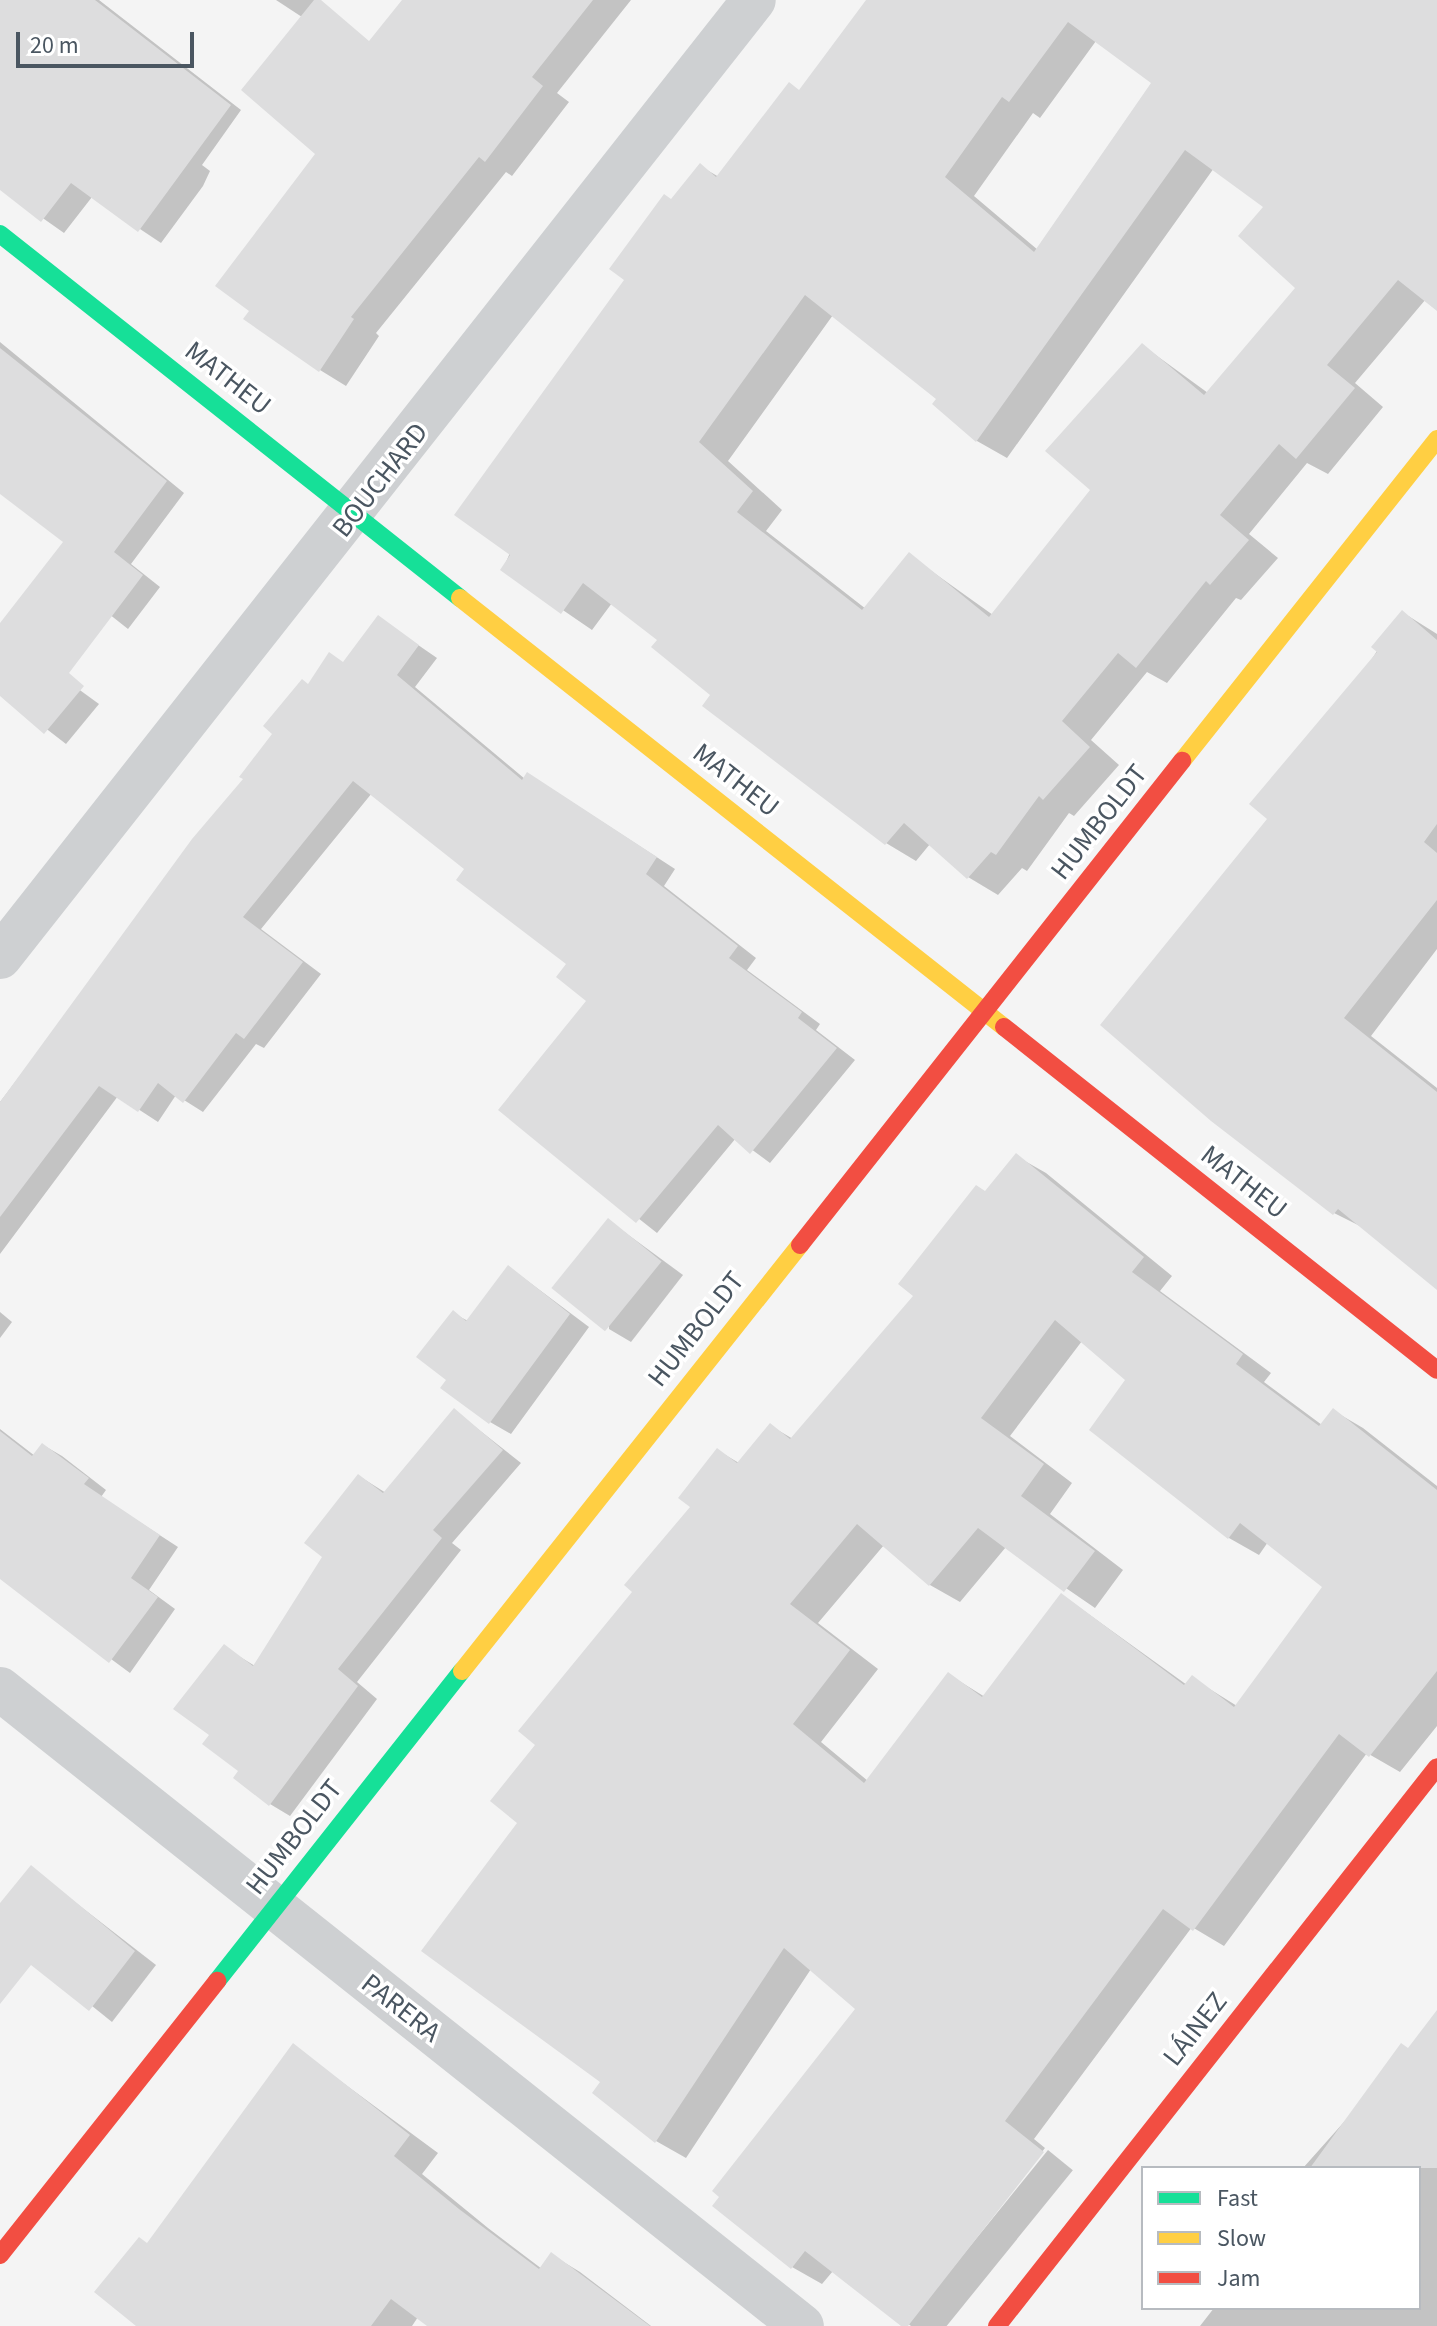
<!DOCTYPE html>
<meta charset="utf-8">
<style>
body{margin:0}
#map{position:relative;width:1437px;height:2326px;overflow:hidden;background:#f4f4f4;font-family:"Source Sans 3",sans-serif}
div>[style]{position:absolute}
[style*='--x']{left:calc(var(--x)*1px);top:calc(var(--y)*1px);width:calc(var(--w)*1px);rotate:calc(var(--a)*1deg)}
.shadow>*{inset:0;background:#0003;transform-origin:0 0}
.building>*{inset:0;background:#ddddde;transform-origin:0 0}
.street>*{height:44px;margin:-22px;padding:0 22px;transform-origin:22px;border-radius:22px;background:#ced0d2}
.fast>*{height:18px;margin:-9px;padding:0 9px;transform-origin:9px;border-radius:9px;background:#16e098}
.slow>*{height:18px;margin:-9px;padding:0 9px;transform-origin:9px;border-radius:9px;background:#ffcf43}
.jam>*{height:18px;margin:-9px;padding:0 9px;transform-origin:9px;border-radius:9px;background:#f24e42}
span{translate:-50% -50%;white-space:nowrap;text-align:center;line-height:1.15;-webkit-text-stroke:7px #fff;paint-order:stroke}
.street-label{font-size:28px;color:#4a5661}
.legend{position:absolute;left:1141px;top:2166px;width:280px;height:144px;box-sizing:border-box;background:#fff;border:2px solid #b7bbc0;margin:0;padding:10px 14px;list-style:none;font-size:24px;color:#4a5661}
.legend li{display:flex;align-items:center;gap:16px;height:40px}
.legend b{width:40px;border:2px solid #b7bbc0}
.scale{position:absolute;left:16px;top:32px;width:178px;height:36px;box-sizing:border-box;border:4px solid #4a5661;border-top:0;padding-left:10px;font-size:24px;line-height:28px;white-space:nowrap;color:#4a5661;-webkit-text-stroke:6px #fff;paint-order:stroke}
</style>
<div id="map">
<div class="shadow">
<i style="clip-path:polygon(0 0,99px 0,241px 110px,202px 165px,210px 171px,203px 186px,161px 243px,92px 197px,64px 233px,0 188px)"></i>
<i style="clip-path:polygon(276px 0,319px 0,305px 19px)"></i>
<i style="clip-path:polygon(404px 0,631px 0,557px 93px,569px 102px,512px 176px,506px 172px,376px 333px,379px 336px,346px 386px,320px 370px,318px 154px,370px 42px)"></i>
<i style="clip-path:polygon(evenodd,868px 0,1429px 0,1437px 5px,1437px 307px,1426px 299px,1355px 383px,1383px 407px,1328px 474px,1307px 463px,1249px 534px,1278px 558px,1241px 600px,1236px 598px,1167px 683px,1147px 672px,1091px 740px,1119px 765px,1074px 816px,1069px 813px,1027px 871px,1022px 868px,998px 895px,968px 877px,930px 844px,916px 861px,886px 843px,713px 694px,660px 639px,612px 603px,592px 630px,503px 569px,627px 279px,672px 200px,700px 166px,719px 177px,800px 91px,868px 0,1096px 41px,1153px 83px,1038px 250px,974px 196px,1033px 113px,1040px 118px,1096px 41px,868px 0,1214px 168px,1266px 207px,1298px 288px,1208px 393px,1142px 345px,1093px 489px,993px 615px,909px 555px,866px 609px,766px 531px,782px 510px,728px 461px,833px 315px,939px 399px,935px 404px,977px 441px,1007px 458px,1214px 168px)"></i>
<i style="clip-path:polygon(0 342px,184px 493px,131px 564px,160px 587px,128px 629px,47px 565px,65px 542px,0 491px)"></i>
<i style="clip-path:polygon(1402px 612px,1437px 634px,1437px 949px,1371px 1036px,1437px 1088px,1437px 1288px,1364px 1228px,1334px 1213px,1270px 818px)"></i>
<i style="clip-path:polygon(379px 618px,437px 658px,415px 687px,525px 779px,547px 786px,675px 869px,664px 886px,756px 958px,747px 970px,820px 1024px,816px 1030px,855px 1060px,770px 1163px,736px 1138px,657px 1233px,501px 1110px,588px 1000px,568px 964px,467px 868px,372px 793px,261px 929px,321px 974px,264px 1048px,256px 1044px,203px 1112px,176px 1095px,158px 1122px,118px 1096px,0 1254px,0 1102px,246px 779px,309px 686px,344px 664px)"></i>
<i style="clip-path:polygon(0 632px,99px 704px,66px 744px,0 693px)"></i>
<i style="clip-path:polygon(evenodd,1016px 1156px,1046px 1173px,1172px 1276px,1160px 1291px,1271px 1373px,1264px 1382px,1322px 1425px,1334px 1411px,1363px 1428px,1437px 1486px,1437px 1726px,1400px 1772px,1367px 1753px,1224px 1946px,1192px 1927px,1034px 2139px,1045px 2148px,904px 2326px,833px 2271px,822px 2284px,792px 2267px,857px 2009px,811px 1969px,686px 2158px,656px 2141px,603px 2082px,520px 1823px,537px 1744px,693px 1507px,717px 1450px,739px 1463px,771px 1426px,793px 1439px,915px 1295px,1016px 1156px,1082px 1341px,1128px 1380px,1092px 1429px,1229px 1538px,1259px 1555px,1268px 1542px,1325px 1586px,1237px 1706px,1192px 1678px,1187px 1685px,1062px 1595px,985px 1697px,948px 1674px,868px 1781px,821px 1742px,878px 1669px,818px 1623px,884px 1545px,930px 1585px,960px 1602px,1006px 1547px,1095px 1608px,1123px 1570px,1050px 1514px,1072px 1483px,1010px 1436px,1082px 1341px)"></i>
<i style="clip-path:polygon(608px 1220px,683px 1275px,631px 1342px,609px 1329px)"></i>
<i style="clip-path:polygon(509px 1267px,589px 1327px,511px 1434px,490px 1422px,453px 1313px,468px 1321px)"></i>
<i style="clip-path:polygon(0 1312px,12px 1322px,0 1338px)"></i>
<i style="clip-path:polygon(455px 1411px,521px 1463px,452px 1543px,461px 1550px,357px 1682px,377px 1699px,290px 1816px,270px 1804px,212px 1734px,224px 1647px,255px 1666px,325px 1557px,359px 1476px,386px 1493px)"></i>
<i style="clip-path:polygon(0 1429px,35px 1456px,43px 1445px,62px 1456px,106px 1490px,101px 1497px,178px 1547px,149px 1590px,175px 1609px,130px 1673px,0 1577px)"></i>
<i style="clip-path:polygon(31px 1868px,156px 1965px,112px 2022px,0 1932px,0 1906px)"></i>
<i style="clip-path:polygon(293px 2046px,438px 2153px,422px 2174px,488px 2228px,542px 2269px,552px 2255px,580px 2272px,651px 2326px,430px 2326px,418px 2317px,412px 2326px,139px 2326px,149px 2244px)"></i>
<i style="clip-path:polygon(1409px 2049px,1437px 2054px,1437px 2326px,1200px 2326px,1214px 2308px,1419px 2308px,1419px 2168px,1303px 2168px)"></i>
<i style="left:1048px;top:2150px;width:32px;height:223px;rotate:39deg"></i>
</div>
<div class="building">
<i style="clip-path:polygon(0 0,95px 0,231px 105px,138px 232px,71px 183px,41px 222px,0 190px)"></i>
<i style="clip-path:polygon(314px 0,321px 0,369px 41px,402px 0,593px 0,532px 77px,543px 86px,485px 162px,479px 157px,351px 317px,354px 319px,319px 372px,243px 319px,249px 311px,215px 286px,315px 154px,241px 90px)"></i>
<i style="clip-path:polygon(evenodd,866px 0,1437px 0,1437px 311px,1398px 280px,1327px 365px,1355px 388px,1296px 459px,1279px 444px,1220px 515px,1249px 540px,1210px 585px,1206px 581px,1136px 668px,1118px 653px,1062px 721px,1090px 747px,1043px 800px,1039px 796px,996px 855px,991px 852px,967px 879px,904px 823px,885px 845px,702px 706px,710px 695px,651px 647px,657px 640px,583px 583px,561px 614px,500px 570px,510px 555px,454px 515px,624px 280px,609px 269px,664px 194px,671px 199px,700px 163px,716px 177px,789px 82px,799px 90px,866px 0,1068px 22px,1151px 83px,1034px 252px,945px 177px,1002px 97px,1009px 102px,1068px 22px,866px 0,1185px 150px,1263px 207px,1238px 236px,1295px 288px,1204px 395px,1142px 343px,1045px 451px,1090px 490px,989px 617px,909px 552px,862px 610px,737px 512px,753px 491px,699px 442px,805px 295px,936px 399px,932px 404px,976px 442px,1185px 150px)"></i>
<i style="clip-path:polygon(0 348px,167px 481px,114px 552px,143px 575px,69px 673px,84px 686px,44px 734px,0 696px,0 623px,63px 542px,0 494px)"></i>
<i style="clip-path:polygon(1402px 610px,1437px 640px,1437px 824px,1424px 842px,1437px 853px,1437px 900px,1344px 1018px,1437px 1092px,1437px 1290px,1338px 1209px,1333px 1215px,1211px 1121px,1100px 1025px,1267px 819px,1249px 804px,1377px 652px,1371px 647px)"></i>
<i style="clip-path:polygon(378px 615px,419px 645px,397px 675px,522px 780px,527px 772px,657px 857px,646px 874px,738px 946px,729px 958px,802px 1012px,798px 1018px,837px 1048px,750px 1154px,718px 1125px,636px 1223px,498px 1110px,586px 1001px,556px 977px,566px 964px,456px 880px,464px 869px,353px 781px,243px 917px,303px 962px,244px 1039px,236px 1033px,183px 1103px,158px 1083px,138px 1112px,99px 1086px,0 1217px,0 1102px,192px 839px,243px 779px,239px 777px,272px 734px,263px 726px,302px 679px,308px 684px,329px 652px,343px 662px)"></i>
<i style="clip-path:polygon(evenodd,1016px 1153px,1144px 1257px,1132px 1272px,1243px 1354px,1236px 1364px,1319px 1426px,1333px 1408px,1437px 1490px,1437px 1671px,1369px 1757px,1339px 1734px,1193px 1931px,1163px 1909px,1005px 2121px,1044px 2152px,908px 2326px,901px 2326px,805px 2251px,791px 2269px,712px 2206px,719px 2197px,712px 2191px,855px 2009px,784px 1948px,655px 2143px,592px 2093px,600px 2082px,421px 1951px,517px 1823px,490px 1801px,535px 1745px,518px 1731px,632px 1592px,624px 1585px,690px 1507px,678px 1498px,717px 1448px,737px 1463px,770px 1423px,790px 1439px,913px 1296px,898px 1284px,976px 1185px,985px 1191px,1016px 1153px,1055px 1320px,1125px 1380px,1089px 1430px,1228px 1539px,1240px 1523px,1322px 1587px,1234px 1707px,1192px 1675px,1184px 1685px,1061px 1593px,982px 1697px,948px 1672px,864px 1783px,793px 1724px,850px 1650px,790px 1604px,857px 1524px,929px 1586px,978px 1528px,1064px 1592px,1095px 1551px,1021px 1496px,1044px 1464px,981px 1418px,1055px 1320px)"></i>
<i style="left:608px;top:1218px;width:69px;height:90px;rotate:39deg"></i>
<i style="clip-path:polygon(508px 1265px,570px 1314px,489px 1424px,440px 1388px,446px 1380px,416px 1357px,453px 1310px,466px 1321px)"></i>
<i style="clip-path:polygon(454px 1408px,503px 1450px,433px 1530px,442px 1538px,338px 1669px,358px 1686px,269px 1806px,233px 1778px,238px 1771px,202px 1744px,209px 1735px,173px 1709px,224px 1644px,253px 1666px,322px 1557px,304px 1543px,358px 1474px,383px 1493px)"></i>
<i style="clip-path:polygon(0 1431px,32px 1456px,42px 1443px,89px 1478px,84px 1484px,160px 1535px,131px 1578px,158px 1597px,109px 1663px,0 1579px)"></i>
<i style="clip-path:polygon(31px 1865px,135px 1951px,89px 2011px,31px 1965px,0 2004px,0 1903px)"></i>
<i style="clip-path:polygon(1437px 2010px,1437px 2168px,1310px 2168px,1401px 2043px,1408px 2048px)"></i>
<i style="clip-path:polygon(293px 2043px,410px 2135px,394px 2156px,459px 2209px,539px 2269px,551px 2252px,650px 2326px,427px 2326px,391px 2299px,371px 2326px,136px 2326px,94px 2292px,139px 2237px,147px 2243px)"></i>
</div>
<div class="street">
<i style="--x:0;--y:957;--w:1218;--a:-51.77"></i>
<i style="--x:0;--y:1689;--w:1024;--a:38.46"></i>
</div>
<div class="fast">
<i style="--x:0;--y:234;--w:587;--a:38.35"></i>
<i style="--x:217;--y:1981;--w:395;--a:-51.7"></i>
</div>
<div class="slow">
<i style="--x:460;--y:598;--w:693;--a:38.26"></i>
<i style="--x:1182;--y:761;--w:411;--a:-51.6"></i>
<i style="--x:462;--y:1671;--w:544;--a:-51.57"></i>
</div>
<div class="jam">
<i style="--x:1004;--y:1027;--w:552;--a:38.38"></i>
<i style="--x:800;--y:1245;--w:617;--a:-51.72"></i>
<i style="--x:0;--y:2255;--w:350;--a:-51.6"></i>
<i style="--x:997;--y:2326;--w:711;--a:-51.79"></i>
</div>
<div class="street-label">
<span style="left:228px;top:378px;rotate:38deg">MATHEU</span>
<span style="left:380px;top:480px;rotate:-52deg">BOUCHARD</span>
<span style="left:736px;top:780px;rotate:38deg">MATHEU</span>
<span style="left:1099px;top:822px;rotate:-52deg">HUMBOLDT</span>
<span style="left:1244px;top:1182px;rotate:38deg">MATHEU</span>
<span style="left:696px;top:1329px;rotate:-52deg">HUMBOLDT</span>
<span style="left:294px;top:1837px;rotate:-52deg">HUMBOLDT</span>
<span style="left:401px;top:2008px;rotate:38deg">PARERA</span>
<span style="left:1195px;top:2029px;rotate:-52deg">LÁINEZ</span>
</div>
<ul class="legend">
<li><b style="height:10px;background:#16e098"></b>Fast</li>
<li><b style="height:10px;background:#ffcf43"></b>Slow</li>
<li><b style="height:10px;background:#f24e42"></b>Jam</li>
</ul>
<div class="scale">20 m</div>
</div>
